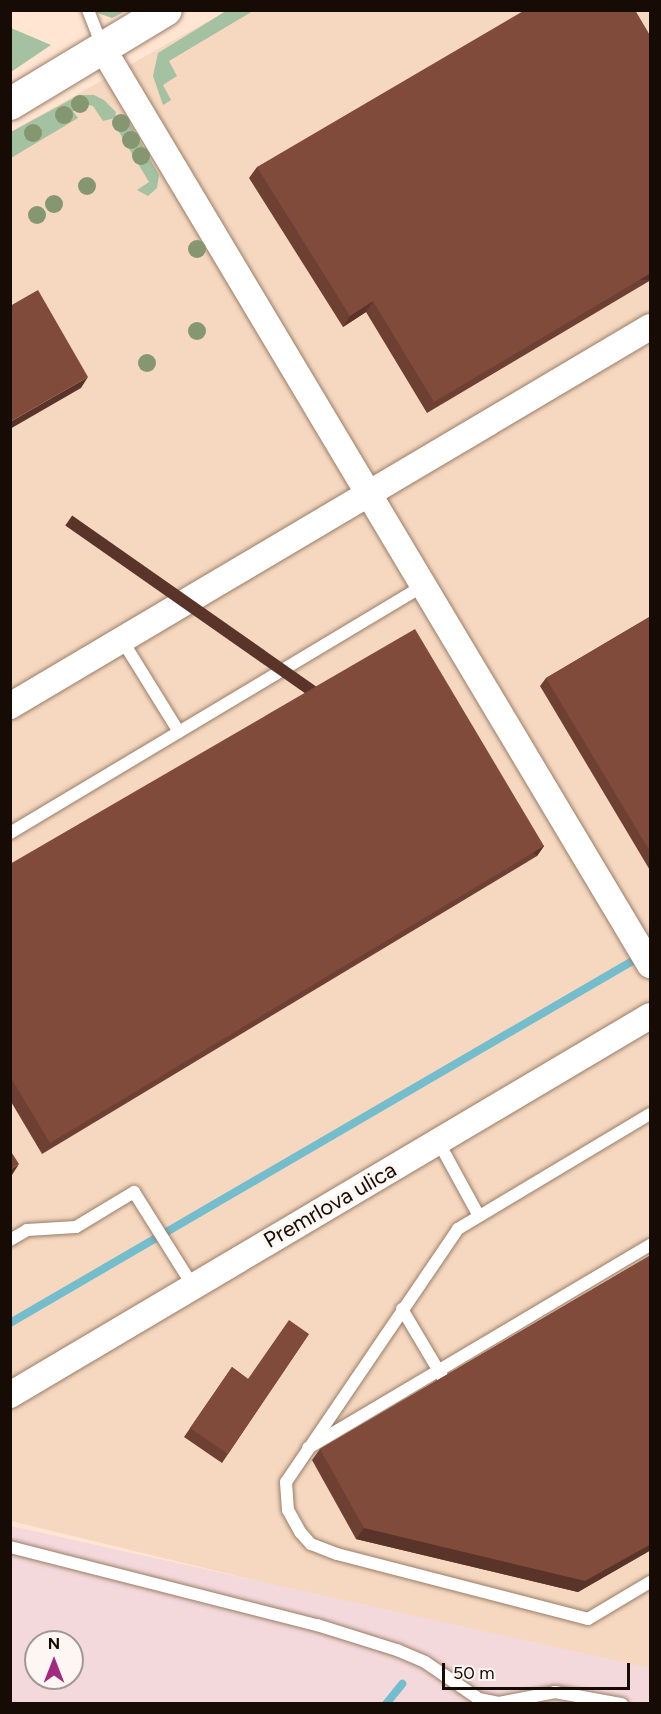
<!DOCTYPE html>
<style>
body{margin:0}
#map{position:relative;width:661px;height:1714px;overflow:hidden;background:#ffe5d2;font-family:Figtree,sans-serif}
div>[style]{position:absolute}
[style*='--x']{left:calc(var(--x)*1px);top:calc(var(--y)*1px);width:calc(var(--w)*1px);rotate:calc(var(--a)*1deg)}
.built>*{inset:0;background:#f6d8c0}
.industrial>*{inset:0;background:#f4d9dc}
.green>*{inset:0;background:#a4c1a2}
.stream>*{height:8px;margin:-4px;padding:0 4px;transform-origin:4px;border-radius:4px;background:#73bdcd}
.roads{filter:drop-shadow(0 0 2px #9a7d67) drop-shadow(0 0 2px #9a7d67)}
.service>*{height:12px;margin:-6px;padding:0 6px;transform-origin:6px;border-radius:6px;background:#fff}
.minor>*{height:26px;margin:-13px;padding:0 13px;transform-origin:13px;border-radius:13px;background:#fff}
.tertiary>*{height:32px;margin:-16px;padding:0 16px;transform-origin:16px;border-radius:16px;background:#fff}
.trees>*{width:18px;height:18px;margin:-9px;border-radius:50%;background:#849770}
.wall>*{inset:0;background:#6e4033}
.shaded-wall>*{inset:0;background:#5a3429;transform-origin:0 0}
.building>*{inset:0;background:#804b3b}
span{translate:-50% -50%;white-space:nowrap;text-align:center;line-height:1.15;-webkit-text-stroke:6px #fdf6f2;paint-order:stroke}
.street-label{font-size:22px;color:#170c05}
.frame{position:absolute;inset:0;border:12px solid #170c05;pointer-events:none}
.north{position:absolute;left:24px;top:1630px;width:60px;height:60px;box-sizing:border-box;background:#fdf6f2;border:2px solid #a19893;border-radius:50%;rotate:0deg;font-size:16px;font-weight:700;line-height:24px;text-align:center;color:#170c05}
.north::after{content:'';display:block;margin:auto;width:21px;height:27px;background:#a42a80;clip-path:polygon(50% 0,100% 100%,50% 72%,0 100%)}
.scale{position:absolute;left:442px;top:1663px;width:188px;height:27px;box-sizing:border-box;border:3px solid #170c05;border-top:0;padding-left:8px;font-size:18px;line-height:21px;white-space:nowrap;color:#170c05;-webkit-text-stroke:4px #fdf6f2;paint-order:stroke}
</style>
<div id="map">
<div class="built">
<i style="clip-path:polygon(226px 11px,650px 11px,650px 1676px,11px 1521px,10px 132px)"></i>
</div>
<div class="industrial">
<i style="clip-path:polygon(evenodd,11px 1526px,650px 1668px,650px 1703px,11px 1704px,11px 1526px,36px 1642px,72px 1642px,72px 1678px,36px 1678px,36px 1642px)"></i>
</div>
<div class="green">
<i style="clip-path:polygon(92px 11px,126px 11px,112px 18px)"></i>
<i style="clip-path:polygon(226px 11px,253px 11px,169px 61px,177px 76px,163px 85px,171px 100px,163px 105px,153px 76px,158px 53px)"></i>
<i style="clip-path:polygon(11px 28px,51px 45px,11px 72px,10px 28px)"></i>
<i style="clip-path:polygon(79px 95px,94px 95px,104px 100px,116px 112px,115px 118px,103px 121px,93px 106px,84px 104px,73px 111px,78px 118px,11px 158px,11px 132px)"></i>
<i style="clip-path:polygon(121px 118px,130px 124px,159px 175px,157px 188px,148px 196px,137px 190px,149px 182px,116px 127px)"></i>
</div>
<div class="stream">
<i style="--x:10;--y:1323;--w:730;--a:-30.18"></i>
<i style="--x:386;--y:1704;--w:26;--a:-51"></i>
</div>
<div class="roads">
<div class="service">
<i style="--x:88;--y:10;--w:41;--a:68.5"></i>
<i style="--x:122;--y:640;--w:108;--a:58.2"></i>
<i style="--x:10;--y:833;--w:481;--a:-30.9"></i>
<i style="--x:650;--y:1114;--w:224;--a:149.1"></i>
<i style="--x:458;--y:1229;--w:306;--a:124.2"></i>
<i style="--x:286;--y:1482;--w:28;--a:86"></i>
<i style="--x:288;--y:1510;--w:26;--a:61"></i>
<i style="--x:301;--y:1533;--w:15;--a:48"></i>
<i style="--x:311;--y:1544;--w:28;--a:21"></i>
<i style="--x:337;--y:1554;--w:259;--a:14.5"></i>
<i style="--x:588;--y:1619;--w:72;--a:-30.8"></i>
<i style="--x:439;--y:1143;--w:83;--a:61.3"></i>
<i style="--x:10;--y:1240;--w:20;--a:-30"></i>
<i style="--x:27;--y:1230;--w:49;--a:-3.5"></i>
<i style="--x:76;--y:1227;--w:68;--a:-31.1"></i>
<i style="--x:134;--y:1192;--w:111;--a:57.9"></i>
<i style="--x:402;--y:1309;--w:80;--a:59.3"></i>
<i style="--x:308;--y:1448;--w:398;--a:-30.7"></i>
<i style="--x:10;--y:1547;--w:317;--a:14.3"></i>
<i style="--x:317;--y:1625;--w:84;--a:17.4"></i>
<i style="--x:397;--y:1650;--w:30;--a:23"></i>
<i style="--x:425;--y:1662;--w:65;--a:34.4"></i>
<i style="--x:479;--y:1699;--w:20;--a:11"></i>
<i style="--x:499;--y:1703;--w:57;--a:-11.1"></i>
<i style="--x:555;--y:1692;--w:68;--a:10.2"></i>
</div>
<div class="minor">
<i style="--x:103;--y:49;--w:1067;--a:59.16"></i>
<i style="--x:10;--y:706;--w:744;--a:-30.63"></i>
<i style="--x:10;--y:1395;--w:744;--a:-30.63"></i>
</div>
<div class="tertiary">
<i style="--x:10;--y:104;--w:182;--a:-31.1"></i>
</div>
</div>
<div class="trees">
<i style="left:80px;top:104px"></i>
<i style="left:64px;top:115px"></i>
<i style="left:121px;top:123px"></i>
<i style="left:33px;top:133px"></i>
<i style="left:131px;top:140px"></i>
<i style="left:141px;top:156px"></i>
<i style="left:87px;top:186px"></i>
<i style="left:54px;top:204px"></i>
<i style="left:37px;top:215px"></i>
<i style="left:197px;top:249px"></i>
<i style="left:197px;top:331px"></i>
<i style="left:147px;top:363px"></i>
</div>
<div class="wall">
<i style="clip-path:polygon(651px 37px,651px 280px,427px 413px,366px 312px,343px 327px,249px 178px,257px 167px)"></i>
<i style="clip-path:polygon(651px 616px,651px 872px,540px 686px,546px 678px)"></i>
<i style="clip-path:polygon(544px 846px,537px 856px,42px 1154px,10px 1100px,10px 864px)"></i>
<i style="clip-path:polygon(651px 1255px,651px 1550px,578px 1592px,356px 1539px,312px 1460px,320px 1449px)"></i>
<i style="clip-path:polygon(309px 1334px,222px 1463px,184px 1437px,232px 1367px,248px 1379px)"></i>
</div>
<div class="shaded-wall">
<i style="left:651px;top:273px;width:7px;height:252px;rotate:90deg"></i>
<i style="clip-path:polygon(373px 301px,366px 312px,343px 327px,350px 316px)"></i>
<i style="clip-path:polygon(88px 377px,81px 388px,10px 429px,10px 422px)"></i>
<i style="left:544px;top:846px;width:12px;height:576px;rotate:125deg"></i>
<i style="clip-path:polygon(19px 1164px,12px 1175px,10px 1176px,10px 1170px)"></i>
<i style="clip-path:polygon(364px 1528px,651px 1544px,651px 1550px,578px 1592px,356px 1539px)"></i>
</div>
<div class="building">
<i style="clip-path:polygon(525px 10px,635px 10px,651px 37px,651px 273px,434px 402px,373px 301px,350px 316px,257px 167px)"></i>
<i style="clip-path:polygon(38px 290px,88px 377px,10px 422px,10px 306px)"></i>
<i style="clip-path:polygon(651px 616px,651px 853px,546px 678px)"></i>
<i style="clip-path:polygon(415px 629px,544px 846px,50px 1143px,10px 1076px,10px 864px)"></i>
<i style="clip-path:polygon(10px 1150px,19px 1164px,10px 1170px)"></i>
<i style="clip-path:polygon(651px 1255px,651px 1544px,585px 1581px,364px 1528px,320px 1449px)"></i>
<i style="clip-path:polygon(289px 1320px,309px 1334px,228px 1454px,190px 1428px,232px 1367px,248px 1379px)"></i>
</div>
<div class="street-label">
<span style="left:330px;top:1205px;rotate:-30deg">Premrlova ulica</span>
</div>
<div class="frame"></div>
<div class="north">N</div>
<div class="scale">50 m</div>
</div>
